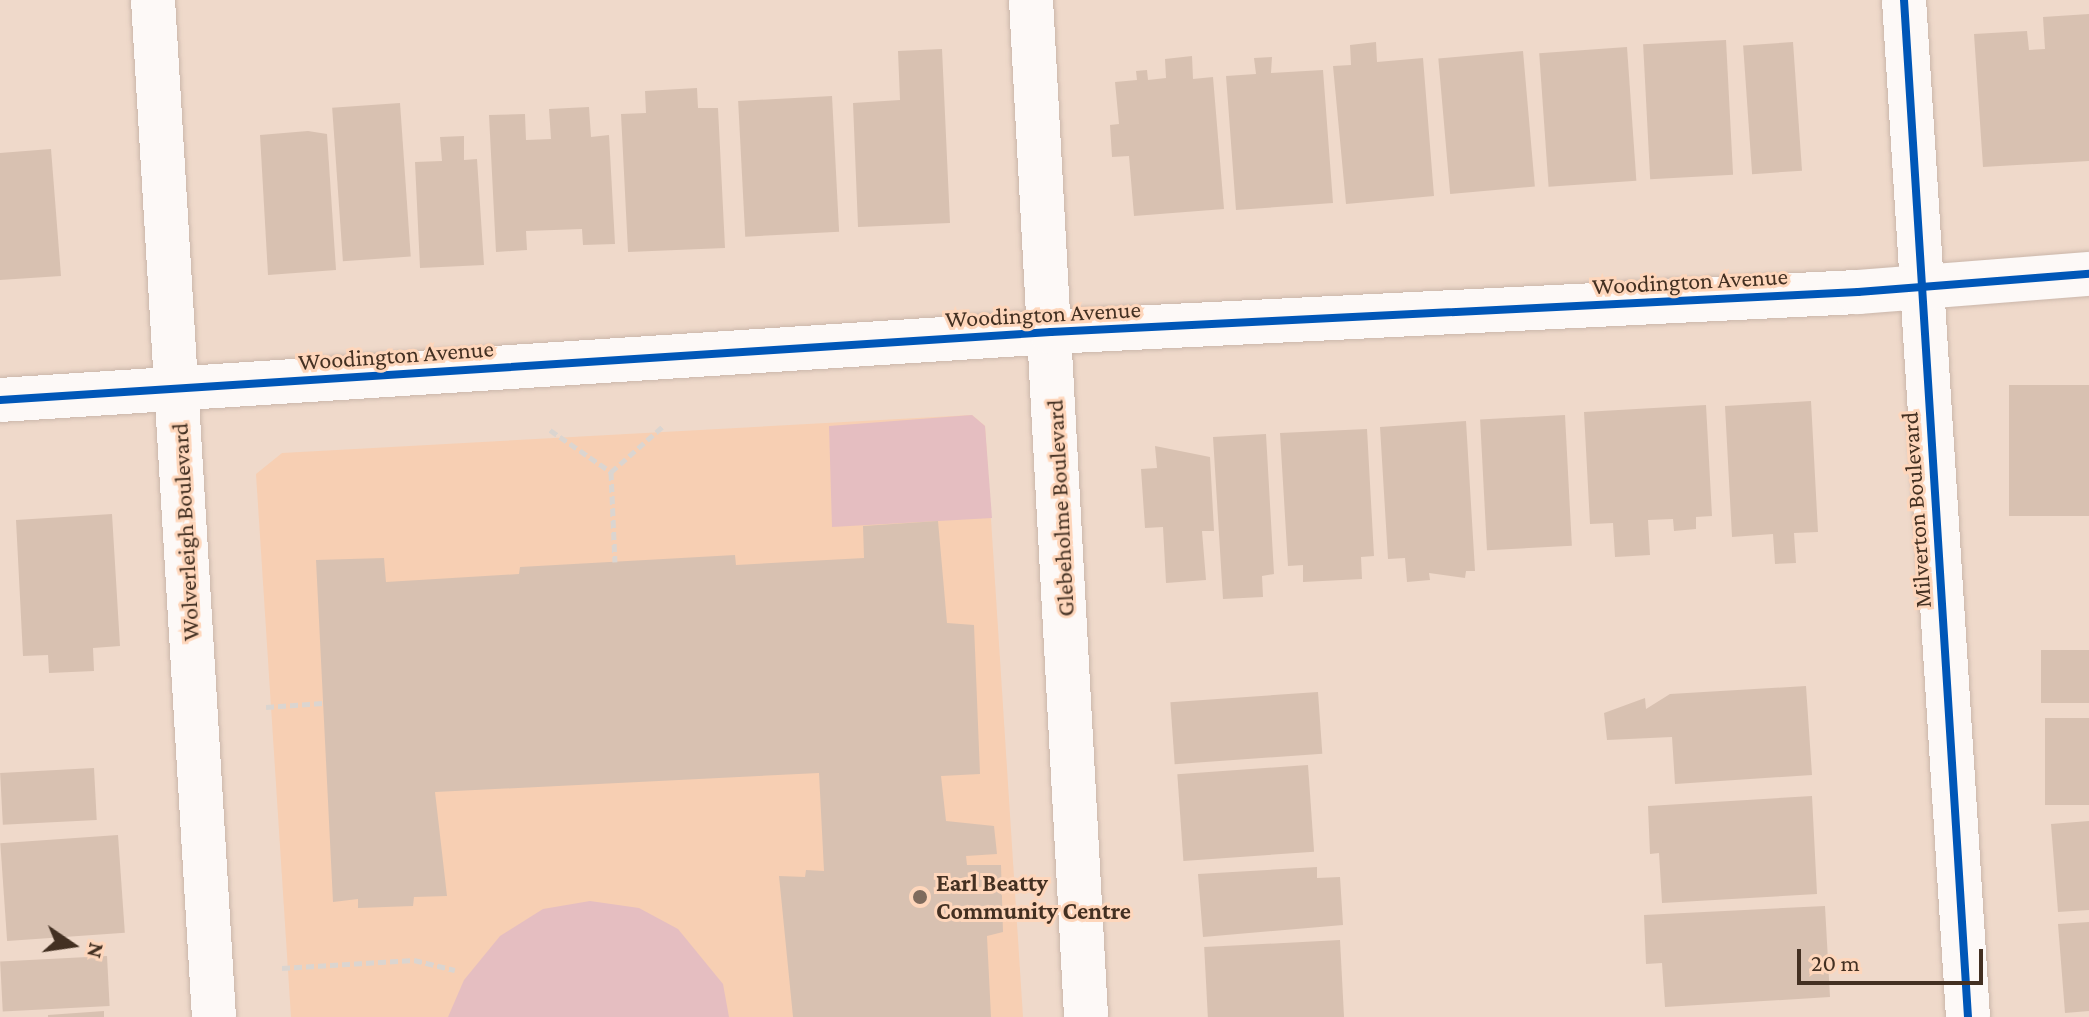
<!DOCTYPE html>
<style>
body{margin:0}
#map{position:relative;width:2089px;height:1017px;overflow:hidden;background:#efd9ca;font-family:"Crimson Pro",serif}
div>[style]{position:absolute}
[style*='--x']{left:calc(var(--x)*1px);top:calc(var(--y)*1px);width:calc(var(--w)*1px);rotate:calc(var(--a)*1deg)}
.built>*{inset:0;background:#f7cfb3}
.green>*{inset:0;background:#e5bec1}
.building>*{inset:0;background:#d8c1b1;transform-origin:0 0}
.path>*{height:5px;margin-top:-2.5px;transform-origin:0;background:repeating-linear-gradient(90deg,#dbd5d0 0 8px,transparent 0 12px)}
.roads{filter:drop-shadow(0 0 2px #cab6aa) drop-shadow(0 0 2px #cab6aa)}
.street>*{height:44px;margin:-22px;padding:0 22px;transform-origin:22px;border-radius:22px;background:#fdf9f7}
.cycleway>*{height:8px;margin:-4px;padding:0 4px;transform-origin:4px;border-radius:4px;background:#0057b8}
.dots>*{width:22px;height:22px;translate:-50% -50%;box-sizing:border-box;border:4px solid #fed6bb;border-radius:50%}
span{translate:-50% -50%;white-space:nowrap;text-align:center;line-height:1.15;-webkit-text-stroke:6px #fed6bb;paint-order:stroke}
.street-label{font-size:24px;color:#433022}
.poi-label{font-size:24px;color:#433022;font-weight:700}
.left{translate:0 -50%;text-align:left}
.north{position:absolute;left:32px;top:905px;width:80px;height:80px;-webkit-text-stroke:6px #fed6bb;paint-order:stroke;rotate:103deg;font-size:22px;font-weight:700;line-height:32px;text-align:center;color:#433022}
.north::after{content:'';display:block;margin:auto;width:28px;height:36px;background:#433022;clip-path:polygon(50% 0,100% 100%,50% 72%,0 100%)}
.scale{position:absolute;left:1797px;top:949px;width:186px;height:36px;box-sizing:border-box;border:4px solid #433022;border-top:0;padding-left:10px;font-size:24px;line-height:28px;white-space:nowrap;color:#433022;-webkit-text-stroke:6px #fed6bb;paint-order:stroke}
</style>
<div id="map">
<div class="built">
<i style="clip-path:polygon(972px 415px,985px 426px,1023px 1017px,291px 1017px,256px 474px,282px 453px)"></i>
</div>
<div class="green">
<i style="clip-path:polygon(972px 415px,985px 426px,992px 518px,832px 527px,829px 426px)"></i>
<i style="clip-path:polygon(590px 901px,639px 908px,678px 929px,723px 984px,729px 1017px,448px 1017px,464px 980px,500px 936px,543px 909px)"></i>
</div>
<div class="building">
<i style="clip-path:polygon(2089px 14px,2089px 161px,1983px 167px,1974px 34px,2027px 31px,2029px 50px,2045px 49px,2043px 17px)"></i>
<i style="left:1726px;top:40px;width:135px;height:83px;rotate:87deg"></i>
<i style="clip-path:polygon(1376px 42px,1377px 62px,1423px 58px,1434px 196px,1346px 204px,1333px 66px,1351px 65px,1350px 45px)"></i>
<i style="left:1793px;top:42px;width:129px;height:50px;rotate:86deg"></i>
<i style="left:1627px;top:47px;width:134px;height:88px;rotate:86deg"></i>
<i style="clip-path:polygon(942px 49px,950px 223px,858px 227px,853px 103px,900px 100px,898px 51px)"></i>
<i style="left:1523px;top:51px;width:136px;height:85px;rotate:85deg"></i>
<i style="clip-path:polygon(1192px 56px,1193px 79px,1213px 77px,1224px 209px,1134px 216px,1129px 156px,1112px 157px,1110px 125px,1119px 124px,1115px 82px,1137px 80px,1136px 71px,1147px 70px,1148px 80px,1166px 78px,1165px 59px)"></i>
<i style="clip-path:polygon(1272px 57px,1271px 73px,1323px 70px,1333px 203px,1236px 210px,1226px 76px,1256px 74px,1254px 58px)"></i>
<i style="clip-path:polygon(697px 88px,698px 108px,718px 108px,725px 248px,628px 252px,621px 114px,646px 113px,645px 91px)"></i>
<i style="left:832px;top:96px;width:136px;height:94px;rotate:87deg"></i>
<i style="left:400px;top:103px;width:154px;height:68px;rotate:86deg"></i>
<i style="clip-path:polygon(589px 107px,591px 137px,609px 135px,615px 244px,583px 245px,582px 229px,526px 231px,527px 250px,496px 252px,489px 115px,525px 114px,526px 140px,551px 139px,549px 109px)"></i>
<i style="clip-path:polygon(308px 131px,327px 134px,336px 270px,268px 275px,260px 135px)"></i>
<i style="clip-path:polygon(464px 136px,464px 160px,477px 159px,484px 265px,420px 268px,415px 162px,442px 161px,440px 137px)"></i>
<i style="clip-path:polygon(51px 149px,61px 276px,0 280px,0 153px)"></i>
<i style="left:2089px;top:385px;width:131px;height:80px;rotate:90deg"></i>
<i style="clip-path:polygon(1811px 401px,1818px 532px,1794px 533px,1796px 563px,1775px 564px,1773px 534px,1732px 537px,1725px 406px)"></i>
<i style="clip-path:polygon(1706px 405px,1712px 516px,1696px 517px,1696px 529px,1674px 531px,1673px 519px,1648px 520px,1650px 555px,1615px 557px,1613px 523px,1590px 524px,1584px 412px)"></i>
<i style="left:1565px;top:415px;width:131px;height:85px;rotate:87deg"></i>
<i style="clip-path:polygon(1466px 421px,1475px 571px,1466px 571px,1465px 578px,1429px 573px,1430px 580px,1407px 582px,1405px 558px,1388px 559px,1380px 427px)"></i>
<i style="clip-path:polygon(1367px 429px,1374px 556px,1361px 557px,1362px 579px,1303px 582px,1303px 565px,1288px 566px,1280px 433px)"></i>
<i style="clip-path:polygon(1266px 434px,1274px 574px,1262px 576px,1263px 597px,1223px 599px,1213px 437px)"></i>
<i style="clip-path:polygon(1155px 446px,1210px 457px,1214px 531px,1202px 531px,1206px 580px,1166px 583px,1163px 527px,1145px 528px,1141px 469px,1157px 468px)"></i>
<i style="clip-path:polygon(112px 514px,120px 646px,93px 648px,94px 671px,49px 673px,48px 655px,23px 656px,16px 520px)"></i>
<i style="clip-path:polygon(938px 521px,947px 623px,974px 625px,980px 774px,941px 776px,946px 821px,994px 826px,997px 854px,966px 856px,967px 865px,1001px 865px,1003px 932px,987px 936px,991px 1017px,793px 1017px,779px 876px,805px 877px,806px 870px,824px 871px,819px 773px,435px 792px,447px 896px,414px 897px,413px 906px,358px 908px,358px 899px,333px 902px,316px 560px,384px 558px,386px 582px,519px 574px,520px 567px,735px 555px,736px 565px,864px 558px,863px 526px)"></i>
<i style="left:2089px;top:650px;width:53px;height:48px;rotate:90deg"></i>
<i style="clip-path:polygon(1806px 686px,1812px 775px,1675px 784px,1672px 737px,1607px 740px,1604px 713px,1645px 698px,1646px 709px,1670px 694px)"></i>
<i style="left:1318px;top:692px;width:62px;height:148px;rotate:86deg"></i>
<i style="left:2089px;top:718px;width:87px;height:44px;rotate:90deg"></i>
<i style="left:1308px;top:765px;width:87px;height:131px;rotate:86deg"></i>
<i style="left:94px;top:768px;width:52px;height:94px;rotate:87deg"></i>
<i style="clip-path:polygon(1812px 796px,1817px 894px,1662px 903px,1659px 853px,1650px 854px,1648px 806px)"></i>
<i style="clip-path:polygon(2089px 821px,2089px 910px,2058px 912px,2051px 824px)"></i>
<i style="left:118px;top:835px;width:98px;height:118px;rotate:86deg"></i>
<i style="clip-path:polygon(1317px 867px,1317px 878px,1340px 877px,1343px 925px,1203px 937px,1198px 874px)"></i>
<i style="clip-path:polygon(1825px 906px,1830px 997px,1665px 1007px,1662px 963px,1646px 964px,1644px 915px)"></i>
<i style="clip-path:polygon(2089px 922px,2089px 1011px,2065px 1013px,2058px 924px)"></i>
<i style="left:1340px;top:940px;width:77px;height:136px;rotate:87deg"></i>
<i style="left:107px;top:956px;width:50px;height:107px;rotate:87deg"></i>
<i style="clip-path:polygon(104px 1011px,104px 1017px,48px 1017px,48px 1015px)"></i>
</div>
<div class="path">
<i style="--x:550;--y:430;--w:74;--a:34.5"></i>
<i style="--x:611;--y:472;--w:69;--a:-41.5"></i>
<i style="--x:611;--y:472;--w:90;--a:87.5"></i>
<i style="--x:266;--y:707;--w:57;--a:-4"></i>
<i style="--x:282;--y:968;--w:132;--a:-3.5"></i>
<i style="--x:414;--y:960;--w:42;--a:13.7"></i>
</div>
<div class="roads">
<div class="street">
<i style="--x:153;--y:0;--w:1019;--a:86.57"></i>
<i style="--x:1031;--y:0;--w:1018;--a:86.9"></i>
<i style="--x:1904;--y:0;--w:1019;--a:86.4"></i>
<i style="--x:0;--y:400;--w:1053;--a:-3.7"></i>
<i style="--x:1051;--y:332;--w:808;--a:-2.84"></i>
<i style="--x:1858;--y:292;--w:232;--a:-4.5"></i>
</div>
</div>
<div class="cycleway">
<i style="--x:1904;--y:0;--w:1019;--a:86.4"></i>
<i style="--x:0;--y:400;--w:1053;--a:-3.7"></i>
<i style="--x:1051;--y:332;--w:808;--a:-2.84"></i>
<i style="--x:1858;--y:292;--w:232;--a:-4.5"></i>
</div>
<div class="dots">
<i style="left:920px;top:897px;background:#7f6b5d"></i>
</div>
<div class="street-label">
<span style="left:1690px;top:281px;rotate:-3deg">Woodington Avenue</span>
<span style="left:1043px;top:314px;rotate:-3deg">Woodington Avenue</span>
<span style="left:396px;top:355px;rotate:-4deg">Woodington Avenue</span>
<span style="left:1060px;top:508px;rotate:-93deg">Glebeholme Boulevard</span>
<span style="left:1916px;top:510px;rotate:-94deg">Milverton Boulevard</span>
<span style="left:185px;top:532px;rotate:-93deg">Wolverleigh Boulevard</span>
</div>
<div class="poi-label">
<span class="left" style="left:936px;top:897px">Earl Beatty<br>Community Centre</span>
</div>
<div class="north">N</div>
<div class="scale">20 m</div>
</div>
